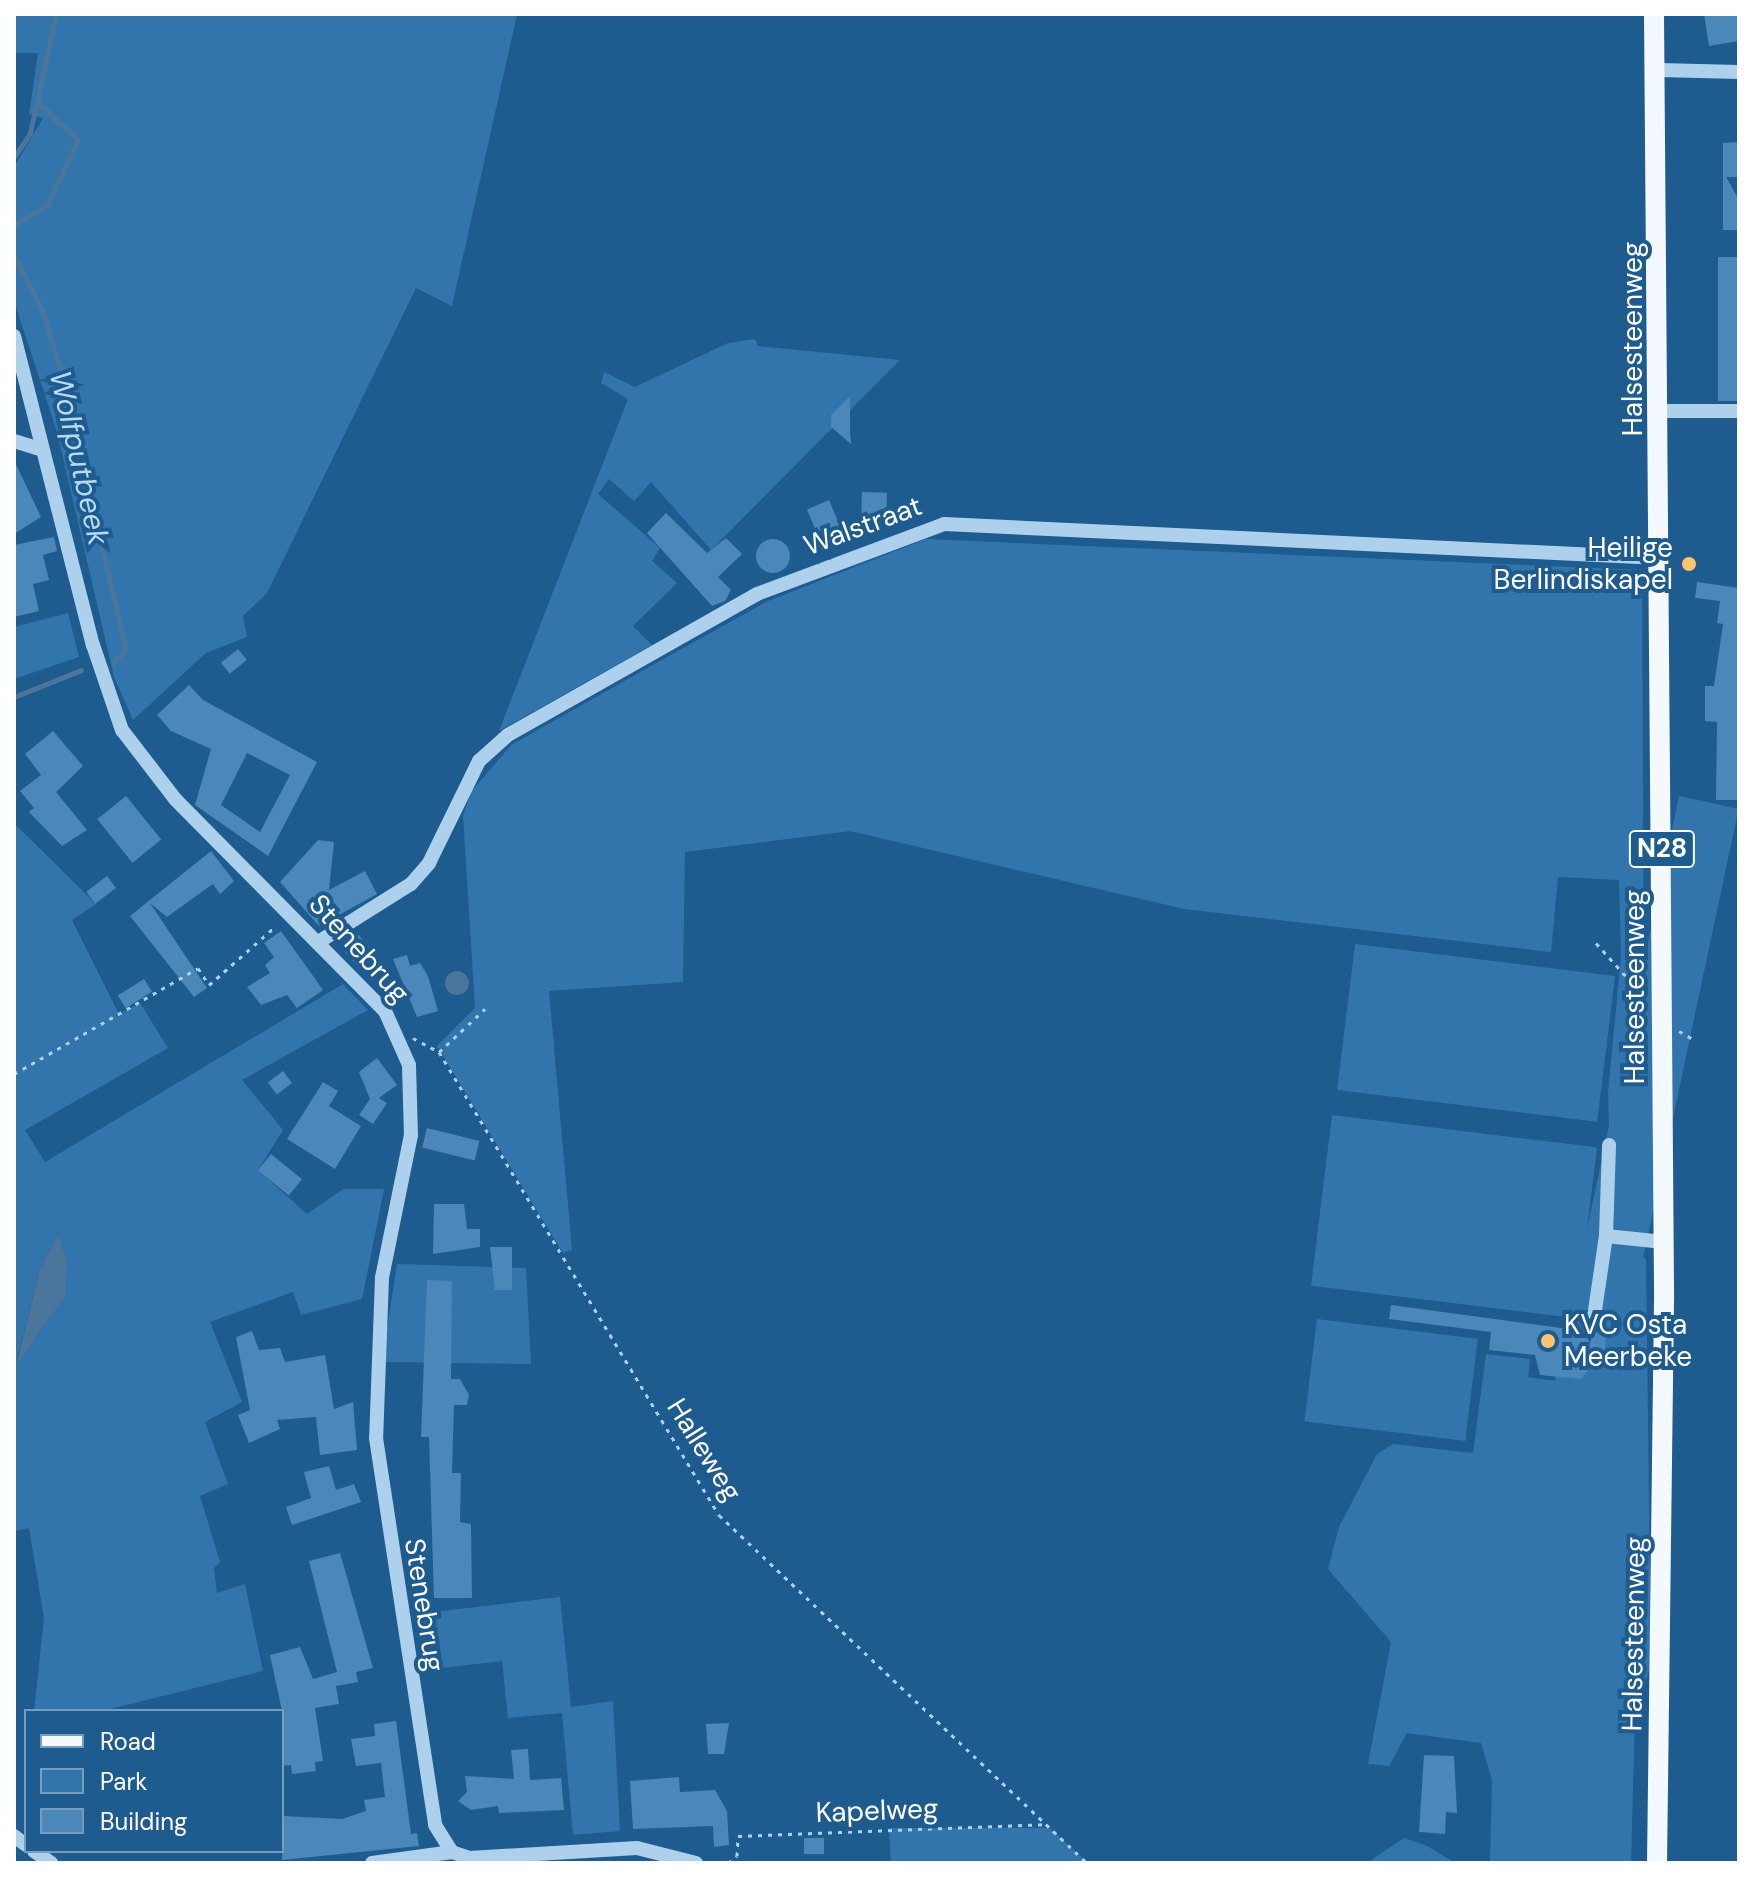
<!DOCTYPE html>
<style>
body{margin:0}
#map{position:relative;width:1753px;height:1877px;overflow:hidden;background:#1e5b8f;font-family:"DM Sans",sans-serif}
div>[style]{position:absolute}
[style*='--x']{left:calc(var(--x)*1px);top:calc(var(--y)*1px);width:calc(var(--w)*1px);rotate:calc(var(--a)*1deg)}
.green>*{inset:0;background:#3275ac;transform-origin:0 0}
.water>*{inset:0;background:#4b759a}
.round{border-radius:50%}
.stream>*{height:5px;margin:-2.5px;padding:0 2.5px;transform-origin:2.5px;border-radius:2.5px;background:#4b759a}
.building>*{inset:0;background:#4b87b8;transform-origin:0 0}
.path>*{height:3px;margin-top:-1.5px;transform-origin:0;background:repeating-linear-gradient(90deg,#add0ed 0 4px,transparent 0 10px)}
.minor>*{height:14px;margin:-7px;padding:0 7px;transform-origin:7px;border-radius:7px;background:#add0ed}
.major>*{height:20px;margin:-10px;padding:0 10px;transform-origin:10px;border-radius:10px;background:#f3f9ff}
.dots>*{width:22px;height:22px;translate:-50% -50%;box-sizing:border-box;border:4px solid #1e5b8f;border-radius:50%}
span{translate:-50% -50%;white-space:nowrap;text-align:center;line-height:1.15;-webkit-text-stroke:8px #1e5b8f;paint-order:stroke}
.shield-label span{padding:2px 6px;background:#1e5b8f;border:2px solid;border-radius:6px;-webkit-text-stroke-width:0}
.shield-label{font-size:26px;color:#fff;font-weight:700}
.street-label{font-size:28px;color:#fff}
.poi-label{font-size:28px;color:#fff}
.right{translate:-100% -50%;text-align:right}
.left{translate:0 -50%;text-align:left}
.water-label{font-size:30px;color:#b9daf4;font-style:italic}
.frame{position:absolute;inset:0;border:16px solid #fff;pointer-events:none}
.legend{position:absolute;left:24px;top:1709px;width:260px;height:144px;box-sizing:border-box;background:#1e5b8f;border:2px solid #789dbc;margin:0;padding:10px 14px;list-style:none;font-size:24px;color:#fff}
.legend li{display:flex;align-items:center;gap:16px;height:40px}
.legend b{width:40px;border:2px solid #789dbc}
</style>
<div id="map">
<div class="green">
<i style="clip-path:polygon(14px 14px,517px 14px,452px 306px,416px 288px,267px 593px,243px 616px,247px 637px,206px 653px,133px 720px,114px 677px,57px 432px,14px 301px,14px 167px,43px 118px,29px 114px,38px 53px,14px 53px)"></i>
<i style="clip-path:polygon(755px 339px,758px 346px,900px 360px,711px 550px,651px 482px,634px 501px,609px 479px,598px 494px,660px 548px,652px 561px,677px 583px,633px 626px,652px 645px,499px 731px,628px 399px,601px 383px,604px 372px,635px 387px,728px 343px)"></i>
<i style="clip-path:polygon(926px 539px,1642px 570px,1645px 1229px,1623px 1233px,1612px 1214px,1608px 1093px,1621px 957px,1619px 880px,1558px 877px,1551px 952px,1184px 909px,850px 831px,685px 852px,683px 982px,549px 991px,572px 1250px,563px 1253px,437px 1046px,475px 1008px,463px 816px,471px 792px,511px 745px,674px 653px,768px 601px)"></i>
<i style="clip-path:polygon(68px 613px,79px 657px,14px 679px,14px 627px)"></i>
<i style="left:1679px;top:796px;width:61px;height:709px;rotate:12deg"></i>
<i style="clip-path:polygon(evenodd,14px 823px,96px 904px,72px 920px,119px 1014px,140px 1003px,168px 1048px,25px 1130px,45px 1162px,343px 984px,368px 1010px,242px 1080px,283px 1130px,258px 1170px,307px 1214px,343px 1189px,384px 1189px,362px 1299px,301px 1315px,293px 1292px,210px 1322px,242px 1402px,205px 1422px,228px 1484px,200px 1496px,220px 1562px,214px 1568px,217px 1593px,245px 1584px,263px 1671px,102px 1711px,34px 1711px,44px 1618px,29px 1528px,14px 1531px,14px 823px,58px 1237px,67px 1259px,16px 1364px,40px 1268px,58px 1237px)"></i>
<i style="left:1355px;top:944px;width:262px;height:147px;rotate:7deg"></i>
<i style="left:1332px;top:1115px;width:267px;height:172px;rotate:7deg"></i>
<i style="clip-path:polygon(1631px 1251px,1646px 1259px,1651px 1665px,1635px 1714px,1631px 1863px,1490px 1863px,1492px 1780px,1481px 1743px,1407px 1733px,1389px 1766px,1368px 1764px,1391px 1642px,1328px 1569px,1339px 1527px,1377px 1454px,1393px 1444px,1473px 1453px,1486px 1354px,1530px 1359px,1528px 1377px,1600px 1387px,1616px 1258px)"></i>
<i style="clip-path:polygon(397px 1264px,526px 1268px,531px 1364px,382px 1362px)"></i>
<i style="left:1317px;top:1319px;width:162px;height:103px;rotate:7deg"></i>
<i style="clip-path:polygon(560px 1597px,571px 1707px,613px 1701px,620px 1831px,573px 1835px,562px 1713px,508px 1718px,502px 1661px,425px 1670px,417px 1614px)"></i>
<i style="clip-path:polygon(889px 1828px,1050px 1828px,1088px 1863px,891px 1863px)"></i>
<i style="clip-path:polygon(1404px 1838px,1425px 1845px,1456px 1863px,1367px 1863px)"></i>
</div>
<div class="water">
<i class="round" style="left:445px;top:971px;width:24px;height:24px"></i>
<i style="clip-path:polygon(58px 1236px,67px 1259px,65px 1295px,16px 1366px,40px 1268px)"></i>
</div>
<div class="stream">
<i style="--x:14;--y:157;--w:29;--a:-56"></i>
<i style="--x:30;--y:133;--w:122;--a:-77.7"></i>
<i style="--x:14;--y:225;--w:39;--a:-31"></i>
<i style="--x:47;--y:205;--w:72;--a:-64.5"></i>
<i style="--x:78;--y:140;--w:56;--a:-137.2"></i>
<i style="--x:14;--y:255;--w:64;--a:63"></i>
<i style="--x:43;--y:312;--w:71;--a:73.6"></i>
<i style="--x:63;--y:380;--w:277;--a:76.9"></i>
<i style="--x:126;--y:650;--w:17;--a:135"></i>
<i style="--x:14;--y:697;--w:72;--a:-21.9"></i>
</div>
<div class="building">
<i style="clip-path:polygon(1704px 14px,1739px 14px,1739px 41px,1709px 46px)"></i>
<i style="clip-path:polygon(1739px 142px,1739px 177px,1726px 177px,1739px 200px,1739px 230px,1723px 230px,1723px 143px)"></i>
<i style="left:1718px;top:257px;width:21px;height:144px"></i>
<i style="clip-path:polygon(850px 396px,850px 431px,851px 444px,831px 427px,831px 415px)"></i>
<i style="clip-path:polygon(14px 460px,41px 517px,14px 534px)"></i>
<i style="left:862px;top:492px;width:25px;height:29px;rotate:2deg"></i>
<i style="left:829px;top:500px;width:44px;height:24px;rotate:67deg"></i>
<i style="clip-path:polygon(666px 513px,707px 553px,726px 538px,742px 554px,718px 577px,731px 590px,725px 601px,712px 606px,647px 533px)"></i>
<i style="clip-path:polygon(54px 537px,57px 551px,43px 555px,49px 580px,33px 584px,39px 611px,14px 617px,14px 545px)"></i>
<i class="round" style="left:756px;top:539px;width:34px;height:34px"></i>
<i style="clip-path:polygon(1697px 582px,1739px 588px,1739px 800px,1716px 800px,1717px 722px,1705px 721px,1705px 686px,1714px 686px,1723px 624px,1717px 623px,1720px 601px,1695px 598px)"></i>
<i style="left:238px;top:649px;width:14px;height:22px;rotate:51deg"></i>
<i style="clip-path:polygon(evenodd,189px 685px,203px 700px,317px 762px,268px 856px,195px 805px,211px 749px,171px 731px,157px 715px,189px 685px,247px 753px,290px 775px,260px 832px,221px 805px,247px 753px)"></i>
<i style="clip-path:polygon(53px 731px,83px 766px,56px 792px,87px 830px,62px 846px,29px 812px,34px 808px,20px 791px,41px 775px,25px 754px)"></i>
<i style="left:126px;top:796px;width:56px;height:37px;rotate:51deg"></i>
<i style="clip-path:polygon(318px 840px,334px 842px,329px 890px,365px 871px,377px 894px,319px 926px,280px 882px)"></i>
<i style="clip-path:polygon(211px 851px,234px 881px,220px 894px,213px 884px,167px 917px,150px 903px,207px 988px,194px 997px,130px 916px)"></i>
<i style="left:107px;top:876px;width:15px;height:26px;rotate:53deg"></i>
<i style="clip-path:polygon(281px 931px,323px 990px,297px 1008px,287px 995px,261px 1005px,247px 987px,270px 973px,265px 965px,274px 957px,264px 943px)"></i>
<i style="clip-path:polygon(355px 931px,377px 956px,357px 966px,337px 943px)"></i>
<i style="clip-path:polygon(407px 955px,410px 966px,420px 963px,428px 976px,438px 1011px,417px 1017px,393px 959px)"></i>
<i style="left:144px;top:979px;width:15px;height:31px;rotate:58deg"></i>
<i style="clip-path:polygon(377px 1058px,397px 1085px,379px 1098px,387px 1103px,373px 1124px,359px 1115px,370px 1099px,359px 1072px)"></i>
<i style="left:283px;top:1071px;width:15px;height:19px;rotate:53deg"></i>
<i style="clip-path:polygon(323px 1082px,338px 1091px,329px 1106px,361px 1126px,335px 1169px,287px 1139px)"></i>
<i style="left:427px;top:1128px;width:54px;height:20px;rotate:14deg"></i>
<i style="left:271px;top:1154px;width:40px;height:21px;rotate:39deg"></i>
<i style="clip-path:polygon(434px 1204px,464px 1204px,467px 1229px,480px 1229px,480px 1247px,433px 1254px)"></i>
<i style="clip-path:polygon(490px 1247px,512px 1247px,512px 1290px,495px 1290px)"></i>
<i style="clip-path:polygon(427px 1280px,452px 1281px,451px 1379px,460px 1379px,469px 1395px,467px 1405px,454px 1405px,452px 1473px,461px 1473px,460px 1522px,471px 1524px,472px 1598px,434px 1598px,429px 1437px,421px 1437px)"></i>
<i style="clip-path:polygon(1391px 1305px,1606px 1334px,1605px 1349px,1581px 1379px,1540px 1375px,1535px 1355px,1489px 1350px,1491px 1332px,1389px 1319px)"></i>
<i style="clip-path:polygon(252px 1331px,259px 1350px,280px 1348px,285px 1362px,325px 1355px,334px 1409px,353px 1402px,357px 1450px,320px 1455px,316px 1417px,277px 1420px,280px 1429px,249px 1443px,238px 1415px,250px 1410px,236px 1337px)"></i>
<i style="clip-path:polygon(329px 1466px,336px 1490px,354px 1484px,361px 1502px,292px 1525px,286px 1507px,311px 1498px,304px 1472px)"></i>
<i style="clip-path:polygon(340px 1553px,373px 1668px,356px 1672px,358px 1682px,336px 1686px,339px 1704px,315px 1708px,323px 1761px,315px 1762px,316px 1771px,292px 1774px,291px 1765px,282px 1766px,282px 1711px,270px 1655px,300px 1647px,313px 1679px,337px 1672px,309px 1561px)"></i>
<i style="clip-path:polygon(396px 1721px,411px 1834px,417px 1833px,419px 1846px,282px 1860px,283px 1816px,342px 1819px,366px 1811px,364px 1800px,385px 1797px,381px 1763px,356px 1766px,351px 1739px,375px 1736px,374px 1724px)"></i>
<i style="clip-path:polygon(729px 1723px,724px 1754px,708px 1754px,706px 1724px)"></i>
<i style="clip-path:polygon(528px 1749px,530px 1780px,561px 1778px,564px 1810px,499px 1813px,498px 1806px,471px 1810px,458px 1801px,467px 1792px,465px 1776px,514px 1779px,511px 1750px)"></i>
<i style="clip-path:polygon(1424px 1755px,1454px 1756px,1457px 1813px,1446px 1812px,1445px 1834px,1419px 1832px)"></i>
<i style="clip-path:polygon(679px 1777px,680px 1792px,715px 1790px,727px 1811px,729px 1845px,714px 1847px,713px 1826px,633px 1829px,630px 1781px)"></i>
<i style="left:804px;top:1838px;width:20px;height:16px"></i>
</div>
<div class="path">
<i style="--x:1596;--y:943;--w:70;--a:47.9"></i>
<i style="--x:1679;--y:1031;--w:16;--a:30"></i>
<i style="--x:413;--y:1038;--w:30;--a:28"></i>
<i style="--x:439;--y:1052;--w:541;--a:58.84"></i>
<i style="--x:719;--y:1515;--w:506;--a:43.4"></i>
<i style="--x:439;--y:1052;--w:63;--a:-43.1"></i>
<i style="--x:14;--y:1074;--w:212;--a:-29.9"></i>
<i style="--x:198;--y:968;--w:20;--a:57"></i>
<i style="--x:209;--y:985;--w:89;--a:-41.4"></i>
<i style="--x:728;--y:1863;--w:11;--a:-38"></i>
<i style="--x:737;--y:1856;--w:20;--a:-87"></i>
<i style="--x:738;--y:1836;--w:308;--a:-2.2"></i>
</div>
<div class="minor">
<i style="--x:1659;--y:70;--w:80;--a:1.4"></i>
<i style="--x:14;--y:336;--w:319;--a:75.7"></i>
<i style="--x:93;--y:645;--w:90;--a:71.2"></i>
<i style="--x:122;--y:730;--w:88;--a:52.4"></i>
<i style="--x:176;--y:800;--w:297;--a:45.3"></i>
<i style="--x:385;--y:1011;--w:59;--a:66"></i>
<i style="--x:409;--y:1065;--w:70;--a:88.4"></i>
<i style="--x:411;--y:1135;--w:146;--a:101.5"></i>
<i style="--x:382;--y:1278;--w:160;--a:92.1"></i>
<i style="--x:376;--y:1438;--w:391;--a:81.3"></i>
<i style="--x:435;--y:1825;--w:32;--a:58"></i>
<i style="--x:452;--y:1852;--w:18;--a:19"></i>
<i style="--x:469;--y:1858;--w:168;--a:-3.4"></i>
<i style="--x:637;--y:1848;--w:61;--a:14.3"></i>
<i style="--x:1662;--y:411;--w:77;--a:0"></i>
<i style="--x:14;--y:441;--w:28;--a:17"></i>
<i style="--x:320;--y:941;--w:107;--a:-32.1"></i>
<i style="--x:411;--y:884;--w:28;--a:-49"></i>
<i style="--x:429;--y:863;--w:114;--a:-63.9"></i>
<i style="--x:479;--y:761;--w:39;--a:-42"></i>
<i style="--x:508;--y:735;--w:286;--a:-29.5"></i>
<i style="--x:757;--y:594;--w:200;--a:-20.5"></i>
<i style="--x:944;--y:524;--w:716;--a:2.72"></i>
<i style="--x:1606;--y:1236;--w:91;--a:-88.1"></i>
<i style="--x:1594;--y:1317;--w:82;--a:-81.6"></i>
<i style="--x:1606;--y:1236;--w:58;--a:5.9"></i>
<i style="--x:14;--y:1836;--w:15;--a:37"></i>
<i style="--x:34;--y:1851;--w:21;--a:35"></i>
<i style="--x:372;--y:1863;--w:81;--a:-7.8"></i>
</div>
<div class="major">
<i style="--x:1654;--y:14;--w:1286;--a:89.55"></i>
<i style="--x:1664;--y:1300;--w:563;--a:90.71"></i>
</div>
<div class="dots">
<i style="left:1689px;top:564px;background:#fcc46d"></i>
<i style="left:1548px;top:1341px;background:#fcc46d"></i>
</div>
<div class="shield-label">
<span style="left:1662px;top:849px">N28</span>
</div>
<div class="street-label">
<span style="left:1633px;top:339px;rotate:-90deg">Halsesteenweg</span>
<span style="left:863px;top:526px;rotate:-20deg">Walstraat</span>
<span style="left:359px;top:949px;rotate:48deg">Stenebrug</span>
<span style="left:1635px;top:987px;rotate:-90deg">Halsesteenweg</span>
<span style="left:704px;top:1450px;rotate:58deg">Halleweg</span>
<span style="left:424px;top:1605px;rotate:81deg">Stenebrug</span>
<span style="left:1634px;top:1634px;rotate:-89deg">Halsesteenweg</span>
<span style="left:877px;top:1811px;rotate:-2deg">Kapelweg</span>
</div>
<div class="poi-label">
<span class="right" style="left:1673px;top:564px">Heilige<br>Berlindiskapel</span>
<span class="left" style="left:1564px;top:1341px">KVC Osta<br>Meerbeke</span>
</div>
<div class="water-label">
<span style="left:79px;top:458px;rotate:77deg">Wolfputbeek</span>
</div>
<div class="frame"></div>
<ul class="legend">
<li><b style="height:10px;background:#f3f9ff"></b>Road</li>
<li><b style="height:22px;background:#3275ac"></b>Park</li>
<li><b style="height:22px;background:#4b87b8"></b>Building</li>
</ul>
</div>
